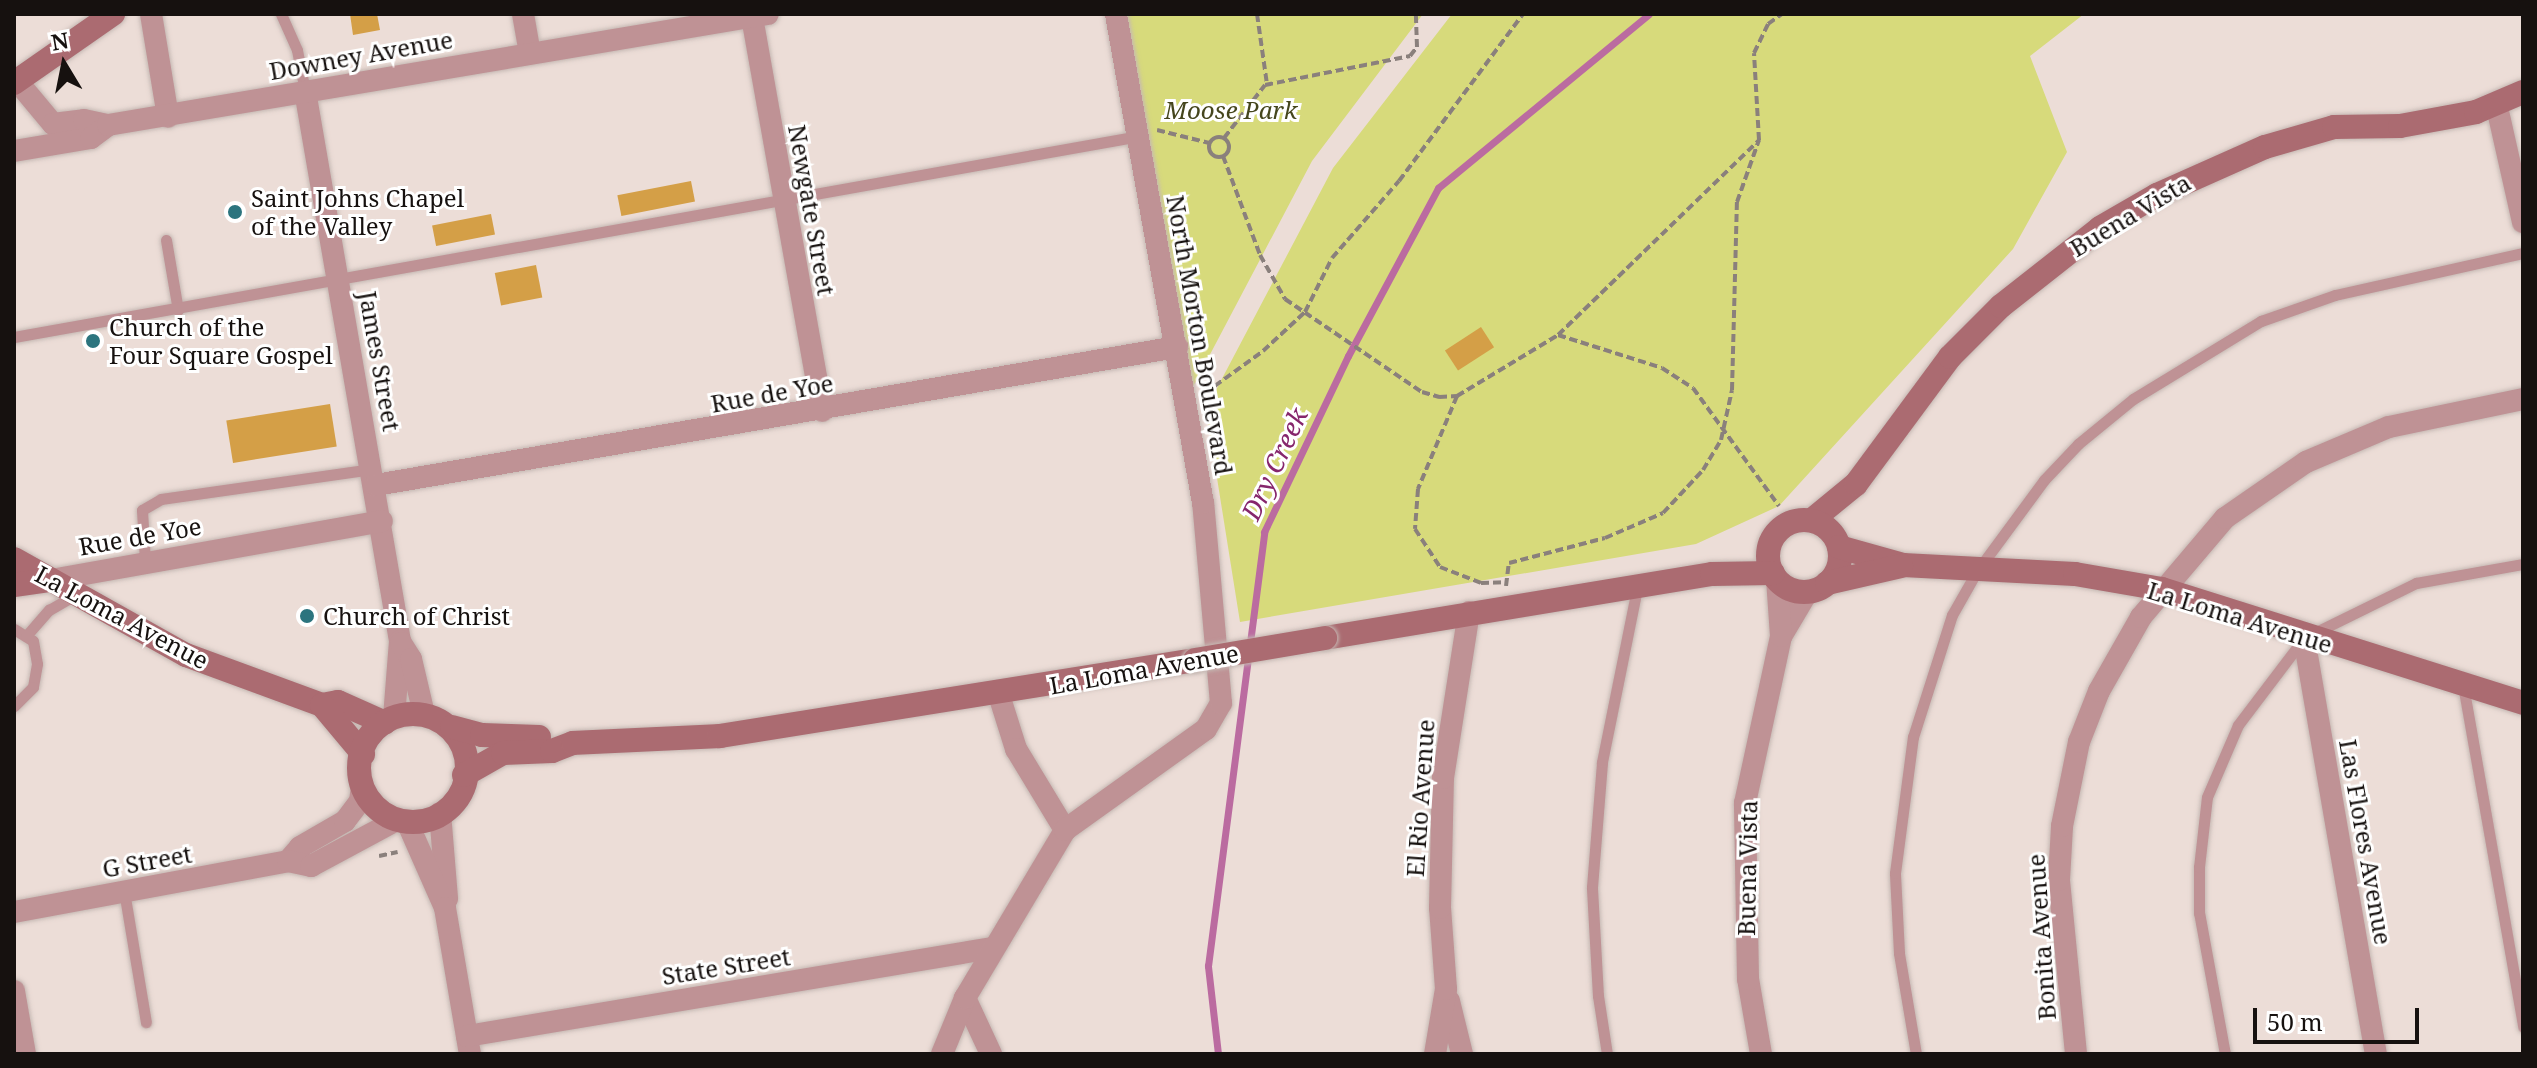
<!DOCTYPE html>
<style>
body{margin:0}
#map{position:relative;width:2537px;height:1068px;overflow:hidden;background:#ecddd7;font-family:"Noto Serif",serif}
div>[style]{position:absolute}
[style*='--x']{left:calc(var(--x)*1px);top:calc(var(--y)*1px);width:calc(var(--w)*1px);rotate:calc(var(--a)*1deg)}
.green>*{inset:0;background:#d7da7b}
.stream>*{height:7px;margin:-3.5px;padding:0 3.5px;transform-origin:3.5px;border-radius:3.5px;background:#bb6ba0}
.building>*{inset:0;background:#d49f47;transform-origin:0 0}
.path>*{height:4px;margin-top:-2px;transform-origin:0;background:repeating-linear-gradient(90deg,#8a807c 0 8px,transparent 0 12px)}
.path>.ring{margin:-2px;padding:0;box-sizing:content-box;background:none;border:4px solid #8a807c;border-radius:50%}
.roads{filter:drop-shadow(0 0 2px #c5b8b3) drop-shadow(0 0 2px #c5b8b3)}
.lane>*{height:11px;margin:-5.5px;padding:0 5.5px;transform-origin:5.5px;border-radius:5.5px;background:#bf9295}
.street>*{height:22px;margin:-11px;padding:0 11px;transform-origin:11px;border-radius:11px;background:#bf9295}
.secondary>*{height:24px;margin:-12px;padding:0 12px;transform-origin:12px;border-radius:12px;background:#ab6b71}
.secondary>.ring{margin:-12px;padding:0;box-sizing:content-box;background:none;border:24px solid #ab6b71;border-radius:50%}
.bridges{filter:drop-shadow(0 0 2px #c5b8b3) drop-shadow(0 0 2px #c5b8b3)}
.secondary-bridge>*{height:24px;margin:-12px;padding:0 12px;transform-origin:12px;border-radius:12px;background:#ab6b71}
.dots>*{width:22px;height:22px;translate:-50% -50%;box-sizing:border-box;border:4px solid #fff;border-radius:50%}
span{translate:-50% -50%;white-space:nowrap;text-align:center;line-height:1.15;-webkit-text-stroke:6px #fff;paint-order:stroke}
.street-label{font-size:24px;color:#16110f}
.park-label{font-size:24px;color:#45461d;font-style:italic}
.poi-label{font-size:24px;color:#16110f}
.left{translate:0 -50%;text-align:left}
.water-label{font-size:26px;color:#86266c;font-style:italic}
.frame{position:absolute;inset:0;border:16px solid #16110f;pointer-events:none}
.north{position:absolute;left:24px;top:24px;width:80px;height:80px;-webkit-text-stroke:6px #fff;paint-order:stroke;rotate:350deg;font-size:22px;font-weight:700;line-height:32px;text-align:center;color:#16110f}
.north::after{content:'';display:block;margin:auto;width:28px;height:36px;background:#16110f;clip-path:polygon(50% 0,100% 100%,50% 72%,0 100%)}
.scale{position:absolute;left:2253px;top:1008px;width:166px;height:36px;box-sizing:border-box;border:4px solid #16110f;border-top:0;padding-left:10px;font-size:24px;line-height:28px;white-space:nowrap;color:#16110f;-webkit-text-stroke:6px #fff;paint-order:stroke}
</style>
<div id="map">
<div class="green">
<i style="clip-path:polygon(1116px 14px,1423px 14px,1312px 161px,1186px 400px)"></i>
<i style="clip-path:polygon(1452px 14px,2084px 14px,2030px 56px,2067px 152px,2013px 249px,1779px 506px,1696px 544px,1240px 622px,1206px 409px,1333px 168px)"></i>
</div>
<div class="stream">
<i style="--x:1218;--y:1054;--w:89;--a:-96.5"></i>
<i style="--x:1208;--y:966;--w:438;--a:-82.6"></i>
<i style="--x:1264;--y:532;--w:195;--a:-64.5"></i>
<i style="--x:1348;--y:356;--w:191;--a:-61.8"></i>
<i style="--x:1438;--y:188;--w:273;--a:-39.5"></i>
</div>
<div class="building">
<i style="clip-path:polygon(350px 14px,377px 14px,380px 30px,353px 35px)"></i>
<i style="left:691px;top:181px;width:21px;height:75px;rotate:79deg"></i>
<i style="left:491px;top:214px;width:21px;height:60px;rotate:79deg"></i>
<i style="left:536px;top:265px;width:33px;height:42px;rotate:79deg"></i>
<i style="left:1481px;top:327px;width:24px;height:43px;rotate:57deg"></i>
<i style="left:330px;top:404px;width:43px;height:105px;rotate:81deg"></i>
</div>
<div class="path">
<i style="--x:1257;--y:14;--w:71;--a:81.9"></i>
<i style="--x:1157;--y:130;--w:54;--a:14"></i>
<i class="ring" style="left:1209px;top:137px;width:16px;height:16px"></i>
<i style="--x:1224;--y:138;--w:67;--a:-52.3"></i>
<i style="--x:1265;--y:85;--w:148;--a:-11.3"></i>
<i style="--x:1410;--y:56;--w:11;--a:-52"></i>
<i style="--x:1417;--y:47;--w:33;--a:-92"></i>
<i style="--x:1223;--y:156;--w:106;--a:69.5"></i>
<i style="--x:1260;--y:255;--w:51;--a:60.4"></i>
<i style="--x:1285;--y:299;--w:166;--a:34.2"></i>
<i style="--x:1422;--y:392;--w:18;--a:16"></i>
<i style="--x:1439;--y:397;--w:18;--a:-3"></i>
<i style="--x:1457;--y:396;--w:118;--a:-31.1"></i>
<i style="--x:1558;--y:335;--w:280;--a:-44.1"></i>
<i style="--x:1558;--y:335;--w:109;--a:17.6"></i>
<i style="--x:1662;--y:368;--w:37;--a:33"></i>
<i style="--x:1693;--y:388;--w:146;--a:53.9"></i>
<i style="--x:1205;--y:393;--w:72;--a:-35.9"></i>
<i style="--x:1263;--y:351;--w:57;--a:-42.9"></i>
<i style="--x:1305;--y:312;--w:60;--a:-63.4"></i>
<i style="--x:1332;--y:258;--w:102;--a:-49"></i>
<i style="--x:1399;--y:181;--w:208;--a:-53.4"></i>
<i style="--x:1457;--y:396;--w:101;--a:112.8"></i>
<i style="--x:1418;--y:489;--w:40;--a:94.3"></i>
<i style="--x:1415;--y:529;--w:45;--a:56.7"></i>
<i style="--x:1440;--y:567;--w:44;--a:21.3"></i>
<i style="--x:1481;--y:583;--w:24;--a:-2"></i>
<i style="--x:1506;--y:586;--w:23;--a:-83"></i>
<i style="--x:1509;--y:563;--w:99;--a:-14.6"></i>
<i style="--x:1605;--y:538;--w:63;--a:-23.3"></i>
<i style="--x:1663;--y:513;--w:59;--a:-47.1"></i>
<i style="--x:1703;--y:470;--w:35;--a:-59"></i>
<i style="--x:1721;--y:440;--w:51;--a:-77.6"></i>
<i style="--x:1732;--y:390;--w:188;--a:-88.5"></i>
<i style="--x:1737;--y:202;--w:66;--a:-70.5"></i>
<i style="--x:1759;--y:140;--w:87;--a:-93.3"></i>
<i style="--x:1754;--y:53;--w:32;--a:-64"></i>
<i style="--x:1768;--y:24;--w:17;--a:-36"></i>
<i style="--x:379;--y:856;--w:19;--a:-12"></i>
</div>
<div class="roads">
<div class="lane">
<i style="--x:281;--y:14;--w:39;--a:66"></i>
<i style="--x:297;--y:50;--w:42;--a:79"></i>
<i style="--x:166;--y:240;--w:71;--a:80.3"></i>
<i style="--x:14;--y:337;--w:1143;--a:-10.13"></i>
<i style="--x:145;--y:561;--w:51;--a:-93.4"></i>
<i style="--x:142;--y:510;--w:22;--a:-30"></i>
<i style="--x:161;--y:499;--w:213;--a:-8.1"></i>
<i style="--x:14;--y:629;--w:22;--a:32"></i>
<i style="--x:33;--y:641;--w:23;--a:80"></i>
<i style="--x:37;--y:664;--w:23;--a:100"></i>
<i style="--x:33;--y:687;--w:27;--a:135"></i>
<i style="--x:26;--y:636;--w:35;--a:-49"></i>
<i style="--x:49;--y:610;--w:30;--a:-30"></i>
<i style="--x:2463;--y:685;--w:347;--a:80"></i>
<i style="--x:124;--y:891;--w:133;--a:80.5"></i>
<i style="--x:1607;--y:1054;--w:59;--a:-98.8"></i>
<i style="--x:1598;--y:996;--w:109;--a:-93.2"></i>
<i style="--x:1592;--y:887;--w:125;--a:-85.4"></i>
<i style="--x:1602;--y:762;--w:177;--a:-78.6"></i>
<i style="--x:1916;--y:1054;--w:102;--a:-99.6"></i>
<i style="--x:1899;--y:953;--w:80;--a:-92.9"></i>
<i style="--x:1895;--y:873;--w:137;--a:-82.5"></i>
<i style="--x:1913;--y:737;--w:128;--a:-72.3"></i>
<i style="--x:1952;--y:615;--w:51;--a:-60.4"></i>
<i style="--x:1977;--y:571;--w:113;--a:-53.6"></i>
<i style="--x:2044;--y:480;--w:50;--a:-46.6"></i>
<i style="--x:2078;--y:444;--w:71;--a:-39.3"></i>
<i style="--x:2133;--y:399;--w:150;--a:-31.4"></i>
<i style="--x:2261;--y:321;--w:78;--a:-19.4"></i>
<i style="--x:2335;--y:295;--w:193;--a:-12.6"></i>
<i style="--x:2225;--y:1054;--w:143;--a:-100.4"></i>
<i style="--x:2199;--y:913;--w:46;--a:-90"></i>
<i style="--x:2199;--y:867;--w:70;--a:-83.5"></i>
<i style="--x:2207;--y:797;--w:78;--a:-66.7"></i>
<i style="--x:2238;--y:725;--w:109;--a:-52.8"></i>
<i style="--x:2304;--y:638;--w:125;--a:-26.2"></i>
<i style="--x:2416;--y:583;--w:109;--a:-10.1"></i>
</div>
<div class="street">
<i style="--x:151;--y:14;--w:104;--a:80.6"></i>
<i style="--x:523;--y:14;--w:39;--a:80"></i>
<i style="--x:752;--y:17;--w:400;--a:79.9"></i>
<i style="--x:17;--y:81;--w:56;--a:50.1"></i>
<i style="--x:53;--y:124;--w:31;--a:-7"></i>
<i style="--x:84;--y:120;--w:25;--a:12"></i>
<i style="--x:305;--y:91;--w:558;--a:80.2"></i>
<i style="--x:400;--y:641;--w:76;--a:94.5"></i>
<i style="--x:2497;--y:107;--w:118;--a:77.3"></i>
<i style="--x:14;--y:151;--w:78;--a:-9.6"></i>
<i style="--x:91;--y:138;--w:21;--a:-37"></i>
<i style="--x:108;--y:125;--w:669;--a:-9.55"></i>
<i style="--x:376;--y:485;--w:813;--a:-9.78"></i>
<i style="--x:51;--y:580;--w:336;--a:-10.1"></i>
<i style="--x:1782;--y:635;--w:51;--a:-59.4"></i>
<i style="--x:2304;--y:638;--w:422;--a:80.2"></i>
<i style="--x:401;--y:643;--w:19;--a:58"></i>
<i style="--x:411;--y:659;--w:57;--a:76.7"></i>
<i style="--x:999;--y:695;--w:57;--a:72.5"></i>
<i style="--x:1016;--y:749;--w:95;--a:58.8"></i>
<i style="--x:440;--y:813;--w:86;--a:85.3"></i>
<i style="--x:408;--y:824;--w:92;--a:66.2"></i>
<i style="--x:445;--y:908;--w:148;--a:80.3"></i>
<i style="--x:288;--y:861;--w:18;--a:-49"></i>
<i style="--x:300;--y:847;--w:52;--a:-30"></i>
<i style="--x:345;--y:821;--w:25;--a:-53"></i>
<i style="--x:360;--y:801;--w:14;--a:-82"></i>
<i style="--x:14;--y:912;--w:279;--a:-10.5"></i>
<i style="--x:288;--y:861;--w:24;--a:12"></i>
<i style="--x:311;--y:866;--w:95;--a:-28.2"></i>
<i style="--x:14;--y:991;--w:64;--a:80.1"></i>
<i style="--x:965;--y:998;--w:62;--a:65.1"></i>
<i style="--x:1449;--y:1001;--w:55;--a:76.2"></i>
<i style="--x:467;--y:1036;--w:532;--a:-9.52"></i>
<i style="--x:942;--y:1054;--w:61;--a:-67.7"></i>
<i style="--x:965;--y:998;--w:196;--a:-59.2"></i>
<i style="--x:1065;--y:830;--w:173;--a:-35.6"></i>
<i style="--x:1206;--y:729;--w:30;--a:-60"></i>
<i style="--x:1221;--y:703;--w:201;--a:-95.1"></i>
<i style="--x:1203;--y:503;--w:497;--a:-100.1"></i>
<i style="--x:1435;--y:1054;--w:66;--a:-80.4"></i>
<i style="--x:1446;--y:989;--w:81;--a:-94.2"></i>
<i style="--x:1440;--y:908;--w:130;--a:-88.7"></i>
<i style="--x:1443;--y:778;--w:168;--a:-81.1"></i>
<i style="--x:1761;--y:1054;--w:76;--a:-99.8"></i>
<i style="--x:1748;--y:979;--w:176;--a:-91"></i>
<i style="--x:1745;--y:803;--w:171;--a:-77.8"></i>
<i style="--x:1781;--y:636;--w:57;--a:-94"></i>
<i style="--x:2076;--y:1054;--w:175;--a:-95.6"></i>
<i style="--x:2059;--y:880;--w:54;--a:-86.8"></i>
<i style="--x:2062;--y:826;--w:86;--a:-78.6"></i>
<i style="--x:2079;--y:742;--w:55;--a:-68.6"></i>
<i style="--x:2099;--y:691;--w:85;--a:-60.4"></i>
<i style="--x:2141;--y:617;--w:130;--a:-49.7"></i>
<i style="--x:2225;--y:518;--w:98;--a:-34.7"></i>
<i style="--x:2306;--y:462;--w:90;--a:-22.9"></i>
<i style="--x:2389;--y:427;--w:137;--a:-11.8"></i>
</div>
<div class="secondary">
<i style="--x:14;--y:83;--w:121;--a:-34.9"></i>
<i style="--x:1812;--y:520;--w:57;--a:-39.3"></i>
<i style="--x:1856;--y:484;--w:158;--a:-53.5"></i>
<i style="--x:1950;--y:357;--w:72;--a:-45"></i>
<i style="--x:2001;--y:306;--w:126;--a:-38.2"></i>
<i style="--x:2100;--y:228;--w:66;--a:-30.1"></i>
<i style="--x:2157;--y:195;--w:118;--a:-24"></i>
<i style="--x:2265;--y:147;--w:72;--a:-16.2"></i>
<i style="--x:2334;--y:127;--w:66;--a:-0.9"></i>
<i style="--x:2400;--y:126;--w:77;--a:-10.4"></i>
<i style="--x:2476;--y:112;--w:51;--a:-23.1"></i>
<i class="ring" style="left:1768px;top:520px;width:48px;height:48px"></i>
<i style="--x:1839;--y:547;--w:66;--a:15.7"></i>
<i style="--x:1903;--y:565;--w:172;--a:3"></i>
<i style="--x:2075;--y:574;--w:88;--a:9.8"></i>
<i style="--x:2162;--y:589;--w:379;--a:17.5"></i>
<i style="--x:14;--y:559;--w:197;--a:29.2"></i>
<i style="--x:186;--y:655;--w:145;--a:20.2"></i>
<i style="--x:322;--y:705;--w:16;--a:-11"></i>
<i style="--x:338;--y:702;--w:51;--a:24.1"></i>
<i style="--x:1827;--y:583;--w:76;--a:-12.9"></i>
<i style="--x:14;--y:585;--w:37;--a:-8"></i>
<i style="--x:1325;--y:638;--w:392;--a:-9.4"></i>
<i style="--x:1712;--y:574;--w:61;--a:-0.9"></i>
<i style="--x:322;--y:705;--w:64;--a:50.1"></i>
<i class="ring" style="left:359px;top:714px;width:84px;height:84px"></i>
<i style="--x:452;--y:727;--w:31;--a:15"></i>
<i style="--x:482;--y:735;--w:57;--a:2"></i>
<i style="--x:464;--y:775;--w:45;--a:-29.4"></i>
<i style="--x:503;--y:753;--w:49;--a:-2.3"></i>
<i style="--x:552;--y:751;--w:22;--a:-21"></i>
<i style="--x:573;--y:743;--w:147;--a:-2.7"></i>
<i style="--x:720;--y:736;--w:481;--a:-9.1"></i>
</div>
</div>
<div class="bridges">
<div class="secondary-bridge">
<i style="--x:1195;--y:660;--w:132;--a:-9.6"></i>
</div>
</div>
<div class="dots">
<i style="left:235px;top:212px;background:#2c747e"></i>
<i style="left:93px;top:341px;background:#2c747e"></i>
<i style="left:307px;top:616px;background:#2c747e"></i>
</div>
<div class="street-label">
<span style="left:361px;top:55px;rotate:-10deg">Downey Avenue</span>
<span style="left:812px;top:210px;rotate:80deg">Newgate Street</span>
<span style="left:2130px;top:215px;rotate:-31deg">Buena Vista</span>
<span style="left:1200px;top:335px;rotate:80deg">North Morton Boulevard</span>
<span style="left:380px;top:361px;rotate:80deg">James Street</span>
<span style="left:772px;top:393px;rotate:-10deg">Rue de Yoe</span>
<span style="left:140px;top:536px;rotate:-10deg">Rue de Yoe</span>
<span style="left:122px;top:617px;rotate:28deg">La Loma Avenue</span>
<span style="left:2240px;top:617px;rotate:17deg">La Loma Avenue</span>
<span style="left:1144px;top:669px;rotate:-10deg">La Loma Avenue</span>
<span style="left:1420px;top:798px;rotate:-86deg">El Rio Avenue</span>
<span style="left:2366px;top:842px;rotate:80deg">Las Flores Avenue</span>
<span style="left:147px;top:861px;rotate:-10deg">G Street</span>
<span style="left:1747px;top:868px;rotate:-89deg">Buena Vista</span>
<span style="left:2041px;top:937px;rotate:-94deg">Bonita Avenue</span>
<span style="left:726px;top:966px;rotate:-9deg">State Street</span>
</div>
<div class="park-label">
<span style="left:1231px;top:110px">Moose Park</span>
</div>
<div class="poi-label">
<span class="left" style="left:251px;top:212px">Saint Johns Chapel<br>of the Valley</span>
<span class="left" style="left:109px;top:341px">Church of the<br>Four Square Gospel</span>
<span class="left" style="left:323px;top:616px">Church of Christ</span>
</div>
<div class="water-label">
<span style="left:1275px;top:464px;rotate:-65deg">Dry Creek</span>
</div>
<div class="frame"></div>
<div class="north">N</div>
<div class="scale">50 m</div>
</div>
